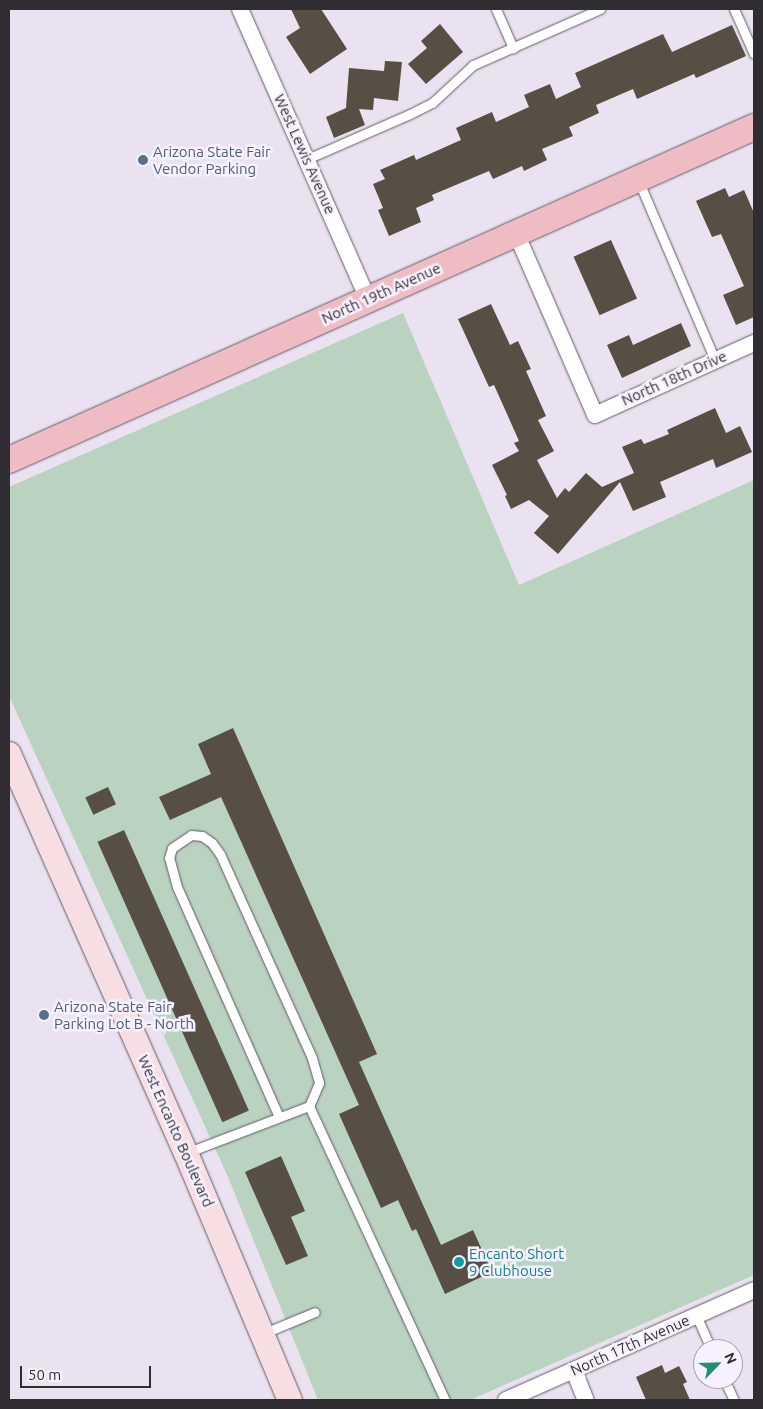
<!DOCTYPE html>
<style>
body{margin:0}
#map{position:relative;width:763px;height:1409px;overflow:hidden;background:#eae2f0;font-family:Ubuntu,sans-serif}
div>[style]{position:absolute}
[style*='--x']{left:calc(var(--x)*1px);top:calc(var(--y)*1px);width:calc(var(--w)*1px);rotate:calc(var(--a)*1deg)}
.green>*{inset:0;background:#bad2c0}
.building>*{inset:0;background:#574f44;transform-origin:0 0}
.roads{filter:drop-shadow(0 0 1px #615b67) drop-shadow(0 0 1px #615b67)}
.lane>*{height:9px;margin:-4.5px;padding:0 4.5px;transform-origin:4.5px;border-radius:4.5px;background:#fff}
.street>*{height:16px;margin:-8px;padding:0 8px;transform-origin:8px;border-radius:8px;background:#fff}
.secondary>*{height:24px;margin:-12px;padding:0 12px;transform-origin:12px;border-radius:12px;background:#f7dee2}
.primary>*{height:26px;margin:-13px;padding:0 13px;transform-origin:13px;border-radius:13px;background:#efbcc4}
.dots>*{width:14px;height:14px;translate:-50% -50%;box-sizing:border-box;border:2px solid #f7f0fe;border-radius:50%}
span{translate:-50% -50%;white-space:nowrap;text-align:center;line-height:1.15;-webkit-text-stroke:5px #f7f0fe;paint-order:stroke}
.service-label{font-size:15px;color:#4e5e75}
.left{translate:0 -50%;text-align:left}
.street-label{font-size:15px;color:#302d32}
.culture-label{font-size:15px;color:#0d838f}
.frame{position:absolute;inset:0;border:10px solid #302d32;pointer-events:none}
.north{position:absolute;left:693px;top:1339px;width:50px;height:50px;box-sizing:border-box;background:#f7f0fe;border:1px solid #a7a2ac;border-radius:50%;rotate:66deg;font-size:14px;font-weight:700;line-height:20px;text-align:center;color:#302d32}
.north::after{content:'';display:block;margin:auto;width:18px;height:22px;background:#238e6c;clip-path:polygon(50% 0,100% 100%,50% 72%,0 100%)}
.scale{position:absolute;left:20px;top:1366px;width:131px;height:22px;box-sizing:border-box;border:2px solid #302d32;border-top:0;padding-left:6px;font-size:15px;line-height:18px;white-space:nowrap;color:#302d32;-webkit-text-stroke:4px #f7f0fe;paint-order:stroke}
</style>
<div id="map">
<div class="green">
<i style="clip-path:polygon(403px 313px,519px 585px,754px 480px,754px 1275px,470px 1400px,318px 1400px,228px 1177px,9px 696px,9px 487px)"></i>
</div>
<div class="building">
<i style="clip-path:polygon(291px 9px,321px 9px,347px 49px,310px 74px,286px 37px,300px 28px)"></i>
<i style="clip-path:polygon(440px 24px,463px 52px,426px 84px,408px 64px,427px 48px,421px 41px)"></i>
<i style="clip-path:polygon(732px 25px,746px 56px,696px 78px,694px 74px,637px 99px,633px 89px,596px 105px,599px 113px,569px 127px,573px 136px,542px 149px,547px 160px,524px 171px,522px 166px,493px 179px,489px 171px,432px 195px,434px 200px,416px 208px,421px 222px,389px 236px,378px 210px,383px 208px,373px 184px,385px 179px,380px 170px,414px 155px,416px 160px,461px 140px,456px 128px,492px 112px,496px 122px,529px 107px,524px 95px,550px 84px,556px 99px,581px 87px,575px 73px,663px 34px,672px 52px)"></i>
<i style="clip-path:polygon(385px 61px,402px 62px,398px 101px,374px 98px,373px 110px,359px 109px,365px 125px,334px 138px,326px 117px,346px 108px,349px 68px,384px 71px)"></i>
<i style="clip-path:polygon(725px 188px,729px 197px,744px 190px,754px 213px,754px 317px,736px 325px,723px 295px,744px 286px,721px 234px,712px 237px,696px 201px)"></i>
<i style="left:611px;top:240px;width:64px;height:41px;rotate:66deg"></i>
<i style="clip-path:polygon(491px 304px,510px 345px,518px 341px,531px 369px,526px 371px,546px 416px,538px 420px,554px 451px,537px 460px,557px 498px,565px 488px,569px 492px,586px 473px,602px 487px,634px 473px,622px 447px,641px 439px,644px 444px,669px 434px,667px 430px,715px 408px,726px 433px,740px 426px,752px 452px,716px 468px,713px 459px,660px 482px,666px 497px,633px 511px,620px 482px,558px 554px,534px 533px,549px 516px,529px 500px,511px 509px,505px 496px,507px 495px,492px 465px,519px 451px,514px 443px,519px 441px,494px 385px,489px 387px,458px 319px)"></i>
<i style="clip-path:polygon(681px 323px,691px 346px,622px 378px,607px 345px,629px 335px,633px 345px)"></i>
<i style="clip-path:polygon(233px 728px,377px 1054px,359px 1062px,441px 1245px,473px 1230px,492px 1272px,445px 1294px,416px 1229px,412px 1231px,398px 1200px,381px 1208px,339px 1114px,359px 1105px,221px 797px,170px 820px,159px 797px,211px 774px,198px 744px)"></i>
<i style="left:108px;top:787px;width:19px;height:25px;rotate:65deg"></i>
<i style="left:124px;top:830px;width:307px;height:29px;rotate:66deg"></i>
<i style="clip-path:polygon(281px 1156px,305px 1211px,291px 1217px,308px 1256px,286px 1265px,245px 1172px)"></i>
<i style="clip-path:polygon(662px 1365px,665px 1373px,679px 1366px,687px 1382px,683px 1384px,690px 1400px,646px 1400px,636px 1377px)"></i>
</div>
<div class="roads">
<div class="lane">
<i style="--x:496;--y:9;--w:43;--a:66.4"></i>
<i style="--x:734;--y:9;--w:49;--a:66"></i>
<i style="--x:307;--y:159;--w:112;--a:-23.6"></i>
<i style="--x:410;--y:114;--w:25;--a:-27"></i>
<i style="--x:432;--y:103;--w:56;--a:-42.8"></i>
<i style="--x:473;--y:65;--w:139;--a:-23.8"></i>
<i style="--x:639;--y:182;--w:194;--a:66.9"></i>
<i style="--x:279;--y:1117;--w:252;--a:-113.9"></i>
<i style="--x:177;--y:887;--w:30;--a:-105"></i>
<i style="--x:169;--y:858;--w:10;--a:-73"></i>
<i style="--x:172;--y:848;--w:23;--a:-34"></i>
<i style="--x:191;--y:835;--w:11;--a:5"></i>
<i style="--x:202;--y:836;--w:12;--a:35"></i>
<i style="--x:212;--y:843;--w:14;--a:54"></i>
<i style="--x:220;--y:854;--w:224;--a:65.7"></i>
<i style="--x:312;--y:1058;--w:26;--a:74"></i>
<i style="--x:319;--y:1083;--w:25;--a:113"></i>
<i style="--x:186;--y:1153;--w:132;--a:-20.9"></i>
<i style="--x:309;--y:1106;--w:324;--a:65.2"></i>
<i style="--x:696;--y:1315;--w:37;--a:66"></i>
<i style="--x:262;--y:1334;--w:57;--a:-22.5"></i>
<i style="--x:724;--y:1379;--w:23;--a:65"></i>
</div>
<div class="street">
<i style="--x:240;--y:9;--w:317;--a:66.2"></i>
<i style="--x:516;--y:233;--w:198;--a:66.5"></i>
<i style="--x:595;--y:415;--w:175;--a:-24.4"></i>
<i style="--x:574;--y:1371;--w:31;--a:68"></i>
<i style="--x:506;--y:1400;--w:271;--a:-23.9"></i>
</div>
<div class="secondary">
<i style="--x:9;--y:754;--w:436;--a:66.1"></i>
<i style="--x:186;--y:1153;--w:268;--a:67.2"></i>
</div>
<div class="primary">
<i style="--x:9;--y:460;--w:816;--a:-24.08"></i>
</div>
</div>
<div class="dots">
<i style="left:143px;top:160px;background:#5c6f8a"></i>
<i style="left:44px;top:1015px;background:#5c6f8a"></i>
<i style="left:459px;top:1262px;background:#0f9aa8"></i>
</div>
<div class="service-label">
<span class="left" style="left:153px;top:160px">Arizona State Fair<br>Vendor Parking</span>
<span class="left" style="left:54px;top:1015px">Arizona State Fair<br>Parking Lot B - North</span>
</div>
<div class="street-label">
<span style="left:305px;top:154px;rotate:66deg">West Lewis Avenue</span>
<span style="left:381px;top:293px;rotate:-24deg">North 19th Avenue</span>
<span style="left:674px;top:378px;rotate:-24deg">North 18th Drive</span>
<span style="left:176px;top:1131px;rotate:66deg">West Encanto Boulevard</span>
<span style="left:630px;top:1345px;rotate:-24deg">North 17th Avenue</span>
</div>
<div class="culture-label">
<span class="left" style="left:469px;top:1262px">Encanto Short<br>9 Clubhouse</span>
</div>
<div class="frame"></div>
<div class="north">N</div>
<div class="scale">50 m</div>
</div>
